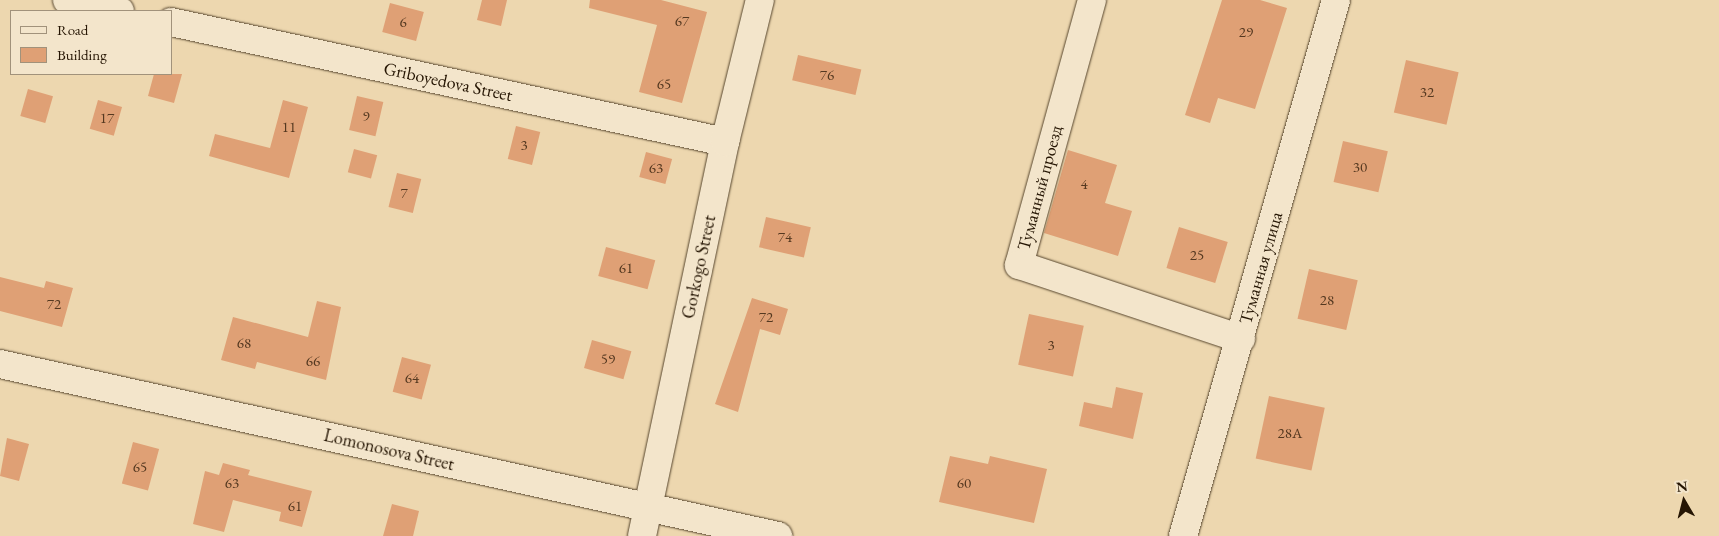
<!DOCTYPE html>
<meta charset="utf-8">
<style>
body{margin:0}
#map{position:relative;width:1719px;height:536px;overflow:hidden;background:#edd7af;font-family:"EB Garamond",serif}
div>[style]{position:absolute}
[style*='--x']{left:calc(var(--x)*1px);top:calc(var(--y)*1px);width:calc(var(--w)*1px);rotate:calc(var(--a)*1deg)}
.building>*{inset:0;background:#dfa075;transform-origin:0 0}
.roads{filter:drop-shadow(0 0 1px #57462e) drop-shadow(0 0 1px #57462e)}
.minor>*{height:28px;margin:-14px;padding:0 14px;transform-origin:14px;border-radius:14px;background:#f3e5cb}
span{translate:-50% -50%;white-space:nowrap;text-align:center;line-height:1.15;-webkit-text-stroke:5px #f3e5cb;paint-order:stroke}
.number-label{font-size:15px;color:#543820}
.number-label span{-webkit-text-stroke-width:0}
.street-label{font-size:18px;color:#251503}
.legend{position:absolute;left:10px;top:10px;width:162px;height:65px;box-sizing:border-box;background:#f3e5cb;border:1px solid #a1927b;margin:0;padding:6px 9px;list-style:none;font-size:15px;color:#251503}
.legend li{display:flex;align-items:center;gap:10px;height:25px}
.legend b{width:25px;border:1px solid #a1927b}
.north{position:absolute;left:1659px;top:476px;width:50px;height:50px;-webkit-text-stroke:4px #f3e5cb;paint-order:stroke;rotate:352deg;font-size:14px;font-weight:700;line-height:20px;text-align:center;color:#251503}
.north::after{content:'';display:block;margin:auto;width:18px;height:22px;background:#251503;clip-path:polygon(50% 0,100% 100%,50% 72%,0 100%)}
</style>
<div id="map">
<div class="building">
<i style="clip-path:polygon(482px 0,507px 0,501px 26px,477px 20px)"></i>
<i style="clip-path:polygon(590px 0,661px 0,707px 12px,682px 103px,639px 92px,657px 25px,589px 8px)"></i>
<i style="clip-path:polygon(1222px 0,1260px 0,1287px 8px,1255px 109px,1218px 98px,1210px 123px,1185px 115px)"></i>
<i style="left:390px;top:3px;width:35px;height:30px;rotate:15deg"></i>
<i style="left:798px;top:55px;width:65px;height:26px;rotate:13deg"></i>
<i style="left:1406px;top:60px;width:54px;height:54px;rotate:13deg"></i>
<i style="clip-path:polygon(154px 74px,182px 74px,174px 103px,148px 96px)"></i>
<i style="left:28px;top:89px;width:26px;height:28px;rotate:16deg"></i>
<i style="left:357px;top:96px;width:27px;height:35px;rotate:13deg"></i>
<i style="left:98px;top:100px;width:25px;height:30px;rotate:16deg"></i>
<i style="clip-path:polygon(283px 100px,308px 107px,289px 178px,209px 156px,215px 134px,270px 148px)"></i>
<i style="left:516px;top:126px;width:25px;height:34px;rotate:14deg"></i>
<i style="left:1343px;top:141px;width:46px;height:42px;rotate:13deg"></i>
<i style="left:354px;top:149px;width:24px;height:24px;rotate:15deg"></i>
<i style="clip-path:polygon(1068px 150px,1117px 165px,1105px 203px,1132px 211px,1118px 256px,1044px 233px)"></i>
<i style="left:646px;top:152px;width:27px;height:26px;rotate:15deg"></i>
<i style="left:397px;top:173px;width:25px;height:35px;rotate:14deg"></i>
<i style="left:766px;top:217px;width:46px;height:31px;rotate:13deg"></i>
<i style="left:1179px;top:227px;width:51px;height:43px;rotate:17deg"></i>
<i style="left:606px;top:247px;width:51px;height:30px;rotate:15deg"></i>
<i style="left:1309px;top:269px;width:50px;height:51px;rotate:13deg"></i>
<i style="clip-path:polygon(0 277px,44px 288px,46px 281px,73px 288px,62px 327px,0 311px)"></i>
<i style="clip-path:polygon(752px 298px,788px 309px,780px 335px,760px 329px,738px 412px,715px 404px)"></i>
<i style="clip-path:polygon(317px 301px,341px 307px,326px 380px,257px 362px,255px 369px,221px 360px,233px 317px,308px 337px)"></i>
<i style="left:1029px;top:314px;width:56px;height:52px;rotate:12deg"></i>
<i style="left:592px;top:340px;width:41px;height:29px;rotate:16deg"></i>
<i style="left:402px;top:357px;width:30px;height:36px;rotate:15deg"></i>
<i style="clip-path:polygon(1116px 387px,1143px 393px,1133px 439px,1079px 426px,1084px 402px,1112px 408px)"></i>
<i style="left:1269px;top:396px;width:57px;height:64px;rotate:12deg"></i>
<i style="clip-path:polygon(7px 438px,29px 444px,19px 481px,0 476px)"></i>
<i style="left:133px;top:442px;width:27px;height:43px;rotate:15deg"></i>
<i style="clip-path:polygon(950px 456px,988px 464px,990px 456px,1047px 469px,1034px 523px,939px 502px)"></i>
<i style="clip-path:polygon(223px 463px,250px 470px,248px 475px,312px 491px,302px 527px,279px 521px,281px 512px,233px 500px,224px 532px,193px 524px,205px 471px,219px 475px)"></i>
<i style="clip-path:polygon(392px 504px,419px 511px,413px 536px,383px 536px)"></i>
</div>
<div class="roads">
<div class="minor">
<i style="--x:67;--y:0;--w:54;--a:11.7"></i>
<i style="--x:1092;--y:0;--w:275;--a:105.4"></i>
<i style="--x:1019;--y:265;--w:234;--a:18.4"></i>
<i style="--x:171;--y:22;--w:567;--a:12.22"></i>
<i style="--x:0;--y:364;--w:797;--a:12.47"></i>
<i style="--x:642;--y:536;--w:403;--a:-78.1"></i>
<i style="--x:725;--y:142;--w:146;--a:-76.2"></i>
<i style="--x:1183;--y:536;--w:557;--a:-74.07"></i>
</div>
</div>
<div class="number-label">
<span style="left:682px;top:21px">67</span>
<span style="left:403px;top:22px">6</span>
<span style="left:1246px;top:32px">29</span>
<span style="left:827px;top:75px">76</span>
<span style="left:664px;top:84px">65</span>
<span style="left:1427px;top:92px">32</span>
<span style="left:366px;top:116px">9</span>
<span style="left:107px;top:118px">17</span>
<span style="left:289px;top:127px">11</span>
<span style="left:524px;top:145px">3</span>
<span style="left:1360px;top:167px">30</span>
<span style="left:656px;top:168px">63</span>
<span style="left:1084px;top:184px">4</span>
<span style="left:404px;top:193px">7</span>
<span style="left:785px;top:237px">74</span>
<span style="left:1197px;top:255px">25</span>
<span style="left:626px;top:268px">61</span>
<span style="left:1327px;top:300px">28</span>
<span style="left:54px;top:304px">72</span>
<span style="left:766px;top:317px">72</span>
<span style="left:244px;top:343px">68</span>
<span style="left:1051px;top:345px">3</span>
<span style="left:608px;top:359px">59</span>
<span style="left:313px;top:361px">66</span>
<span style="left:412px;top:378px">64</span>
<span style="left:1290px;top:433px">28А</span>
<span style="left:140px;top:467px">65</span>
<span style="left:232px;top:483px">63</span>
<span style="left:964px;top:483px">60</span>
<span style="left:295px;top:506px">61</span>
</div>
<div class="street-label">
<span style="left:448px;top:82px;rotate:12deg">Griboyedova Street</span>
<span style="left:1040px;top:188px;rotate:-75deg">Туманный проезд</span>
<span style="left:699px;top:267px;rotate:-78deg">Gorkogo Street</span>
<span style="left:1261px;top:268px;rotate:-74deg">Туманная улица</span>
<span style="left:389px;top:450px;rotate:13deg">Lomonosova Street</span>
</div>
<ul class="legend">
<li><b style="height:6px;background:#f3e5cb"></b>Road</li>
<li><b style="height:14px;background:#dfa075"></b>Building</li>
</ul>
<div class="north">N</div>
</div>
